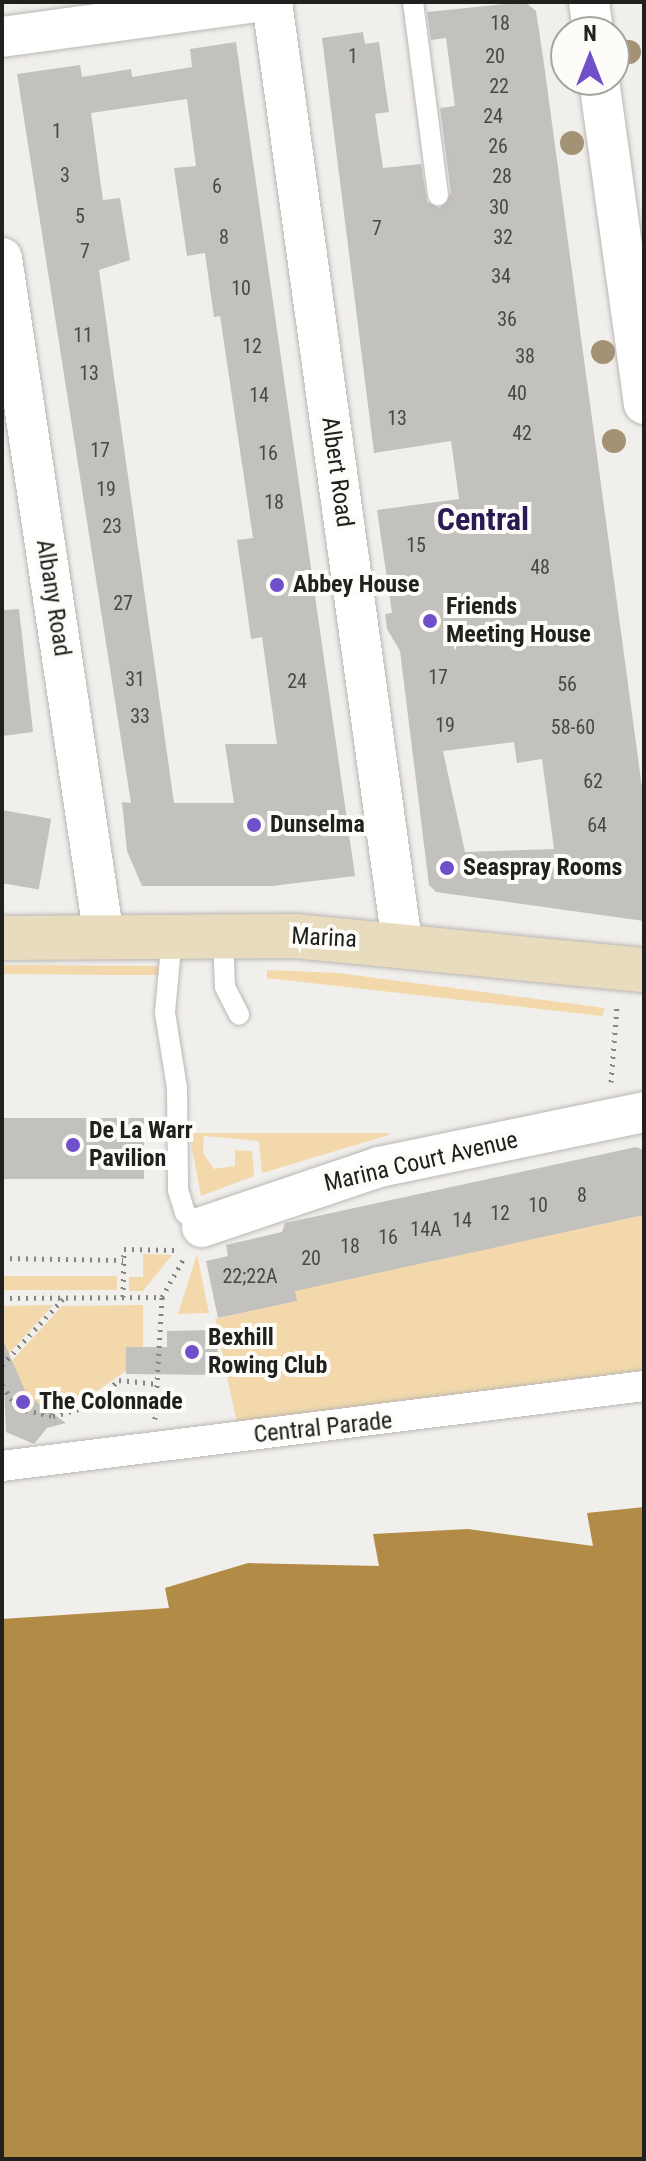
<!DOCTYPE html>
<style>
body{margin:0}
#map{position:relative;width:646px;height:2161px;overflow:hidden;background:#f1efeb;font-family:"Roboto Condensed",sans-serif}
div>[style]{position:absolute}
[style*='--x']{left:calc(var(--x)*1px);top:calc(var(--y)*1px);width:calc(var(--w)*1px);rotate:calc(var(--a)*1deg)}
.green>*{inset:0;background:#f3d8ac;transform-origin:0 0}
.water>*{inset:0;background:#b28b46}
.building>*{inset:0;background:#c3c1be;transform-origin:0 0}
.path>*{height:5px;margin-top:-2.5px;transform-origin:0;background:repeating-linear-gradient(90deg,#868582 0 2px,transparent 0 8px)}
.roads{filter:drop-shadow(0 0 2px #b9b7b4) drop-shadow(0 0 2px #b9b7b4)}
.service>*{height:20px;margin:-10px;padding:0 10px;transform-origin:10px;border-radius:10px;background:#fff}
.pedestrian>*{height:30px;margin:-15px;padding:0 15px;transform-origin:15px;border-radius:15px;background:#fff}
.minor>*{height:40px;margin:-20px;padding:0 20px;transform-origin:20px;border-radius:20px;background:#fff}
.secondary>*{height:44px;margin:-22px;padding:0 22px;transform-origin:22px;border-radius:22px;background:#e9dbbd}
.trees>*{width:24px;height:24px;margin:-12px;border-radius:50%;background:#a39374}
.dots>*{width:22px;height:22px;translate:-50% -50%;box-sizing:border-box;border:4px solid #fefcf9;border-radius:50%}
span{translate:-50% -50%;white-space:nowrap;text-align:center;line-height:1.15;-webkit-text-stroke:8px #fefcf9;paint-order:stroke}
.number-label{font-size:20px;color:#494847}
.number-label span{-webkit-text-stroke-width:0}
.street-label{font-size:24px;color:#20201f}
.poi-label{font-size:24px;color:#20201f;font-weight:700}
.left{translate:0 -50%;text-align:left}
.district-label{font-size:32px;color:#2b1b55;font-weight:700}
.frame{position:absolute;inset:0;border:4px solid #20201f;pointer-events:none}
.north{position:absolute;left:550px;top:16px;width:80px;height:80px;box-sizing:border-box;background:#fefcf9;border:2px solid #a5a4a2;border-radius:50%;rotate:0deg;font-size:22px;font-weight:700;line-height:32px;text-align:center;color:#20201f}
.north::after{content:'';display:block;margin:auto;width:28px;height:36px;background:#6f50ca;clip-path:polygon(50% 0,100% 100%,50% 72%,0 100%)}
</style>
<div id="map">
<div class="green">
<i style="clip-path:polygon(2px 965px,158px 966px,157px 975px,120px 975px,2px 974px)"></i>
<i style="clip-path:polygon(267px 970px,338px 973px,605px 1008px,602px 1016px,267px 978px)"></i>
<i style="clip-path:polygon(189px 1133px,388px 1133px,389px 1135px,262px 1173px,259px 1141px,204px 1136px,203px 1153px,214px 1169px,235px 1166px,235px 1150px,252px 1151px,254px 1176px,201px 1196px)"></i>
<i style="clip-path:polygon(644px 1215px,644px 1370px,237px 1423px,215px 1319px,296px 1301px,295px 1290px)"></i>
<i style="clip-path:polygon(143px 1254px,172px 1255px,143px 1291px,129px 1291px,129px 1277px,143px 1277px)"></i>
<i style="clip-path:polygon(197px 1254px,209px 1313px,178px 1314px)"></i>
<i style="left:2px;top:1276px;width:115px;height:14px"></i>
<i style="clip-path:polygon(53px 1305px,2px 1361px,2px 1306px)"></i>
<i style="clip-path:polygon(143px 1305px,143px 1347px,127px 1347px,126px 1371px,75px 1406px,56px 1412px,28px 1399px,7px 1366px,62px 1306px)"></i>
</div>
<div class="water">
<i style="clip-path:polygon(644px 1507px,644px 2159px,2px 2159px,2px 1619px,169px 1608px,165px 1588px,248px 1563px,379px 1566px,373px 1534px,468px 1529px,593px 1546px,587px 1513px)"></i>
</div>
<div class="building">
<i style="clip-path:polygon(evenodd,525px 2px,536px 11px,543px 57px,644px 802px,644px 921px,436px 892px,429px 885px,400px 651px,387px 629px,385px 614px,392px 613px,377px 510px,459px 499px,451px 441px,374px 453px,322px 38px,363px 32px,365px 44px,379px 42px,389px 112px,375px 114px,383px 168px,421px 164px,427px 202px,440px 208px,451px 193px,440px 108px,455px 106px,446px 38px,431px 40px,427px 12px,525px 2px,514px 742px,517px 763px,542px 759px,554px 849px,465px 852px,443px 751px,514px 742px)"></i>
<i style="clip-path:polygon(evenodd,236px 42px,355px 876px,272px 886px,142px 886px,127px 851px,122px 802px,131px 803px,17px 74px,80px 65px,82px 77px,131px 69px,132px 77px,192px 67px,190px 49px,236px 42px,187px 99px,196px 166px,174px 168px,187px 256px,205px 253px,214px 317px,220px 316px,253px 538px,237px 540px,251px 639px,262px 637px,277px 744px,225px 744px,234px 803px,174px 803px,99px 270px,130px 260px,120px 198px,103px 200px,91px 113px,187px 99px)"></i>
<i style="clip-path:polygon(19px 609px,33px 732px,2px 736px,2px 610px)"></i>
<i style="left:2px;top:810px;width:50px;height:72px;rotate:10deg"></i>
<i style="left:2px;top:1118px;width:142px;height:61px"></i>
<i style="clip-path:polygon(636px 1147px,644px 1150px,644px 1215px,295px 1291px,297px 1301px,218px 1318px,206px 1261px,228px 1256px,226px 1245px,282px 1232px,285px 1223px)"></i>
<i style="clip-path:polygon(213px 1330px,223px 1375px,126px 1374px,126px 1347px,167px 1347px,167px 1331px)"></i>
<i style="clip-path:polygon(2px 1338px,27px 1395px,66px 1423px,47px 1428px,34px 1444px,6px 1432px)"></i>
</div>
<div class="path">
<i style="--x:611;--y:1082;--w:77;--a:-85.5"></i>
<i style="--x:2;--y:1258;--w:121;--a:0.9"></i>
<i style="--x:123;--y:1297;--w:48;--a:-88.8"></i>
<i style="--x:124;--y:1249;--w:50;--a:1.1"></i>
<i style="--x:2;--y:1298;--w:160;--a:-0.4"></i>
<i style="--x:162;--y:1297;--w:47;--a:-60.7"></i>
<i style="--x:2;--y:1365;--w:90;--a:-47.3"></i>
<i style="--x:2;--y:1385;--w:29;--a:56"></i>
<i style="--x:18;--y:1409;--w:36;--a:11"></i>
<i style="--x:53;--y:1416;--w:38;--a:-15"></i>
<i style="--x:90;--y:1406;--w:39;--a:-42"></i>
<i style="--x:119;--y:1380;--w:36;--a:6"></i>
<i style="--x:155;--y:1419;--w:122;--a:-86.7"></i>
</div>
<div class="roads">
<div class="service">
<i style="--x:413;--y:2;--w:195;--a:82.6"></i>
<i style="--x:172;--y:937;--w:76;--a:95.3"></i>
<i style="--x:165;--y:1013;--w:76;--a:80.9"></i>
<i style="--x:177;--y:1088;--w:102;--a:89.4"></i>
<i style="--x:178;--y:1190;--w:24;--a:73"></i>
<i style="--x:185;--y:1213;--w:22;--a:39"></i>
<i style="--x:223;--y:937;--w:50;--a:87.7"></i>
<i style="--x:225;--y:987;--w:31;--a:63"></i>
</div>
<div class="pedestrian">
<i style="--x:2;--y:1466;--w:647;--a:-7.1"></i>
</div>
<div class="minor">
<i style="--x:272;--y:2;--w:949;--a:82.13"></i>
<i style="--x:589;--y:2;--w:30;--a:82"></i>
<i style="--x:2;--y:37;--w:256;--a:-7.8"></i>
<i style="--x:599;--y:80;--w:327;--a:82.1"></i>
<i style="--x:2;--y:258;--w:687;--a:81.46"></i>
<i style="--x:202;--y:1227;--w:187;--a:-18.7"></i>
<i style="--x:379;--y:1167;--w:271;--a:-11.7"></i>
</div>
<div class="secondary">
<i style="--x:2;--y:938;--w:293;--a:-0.4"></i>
<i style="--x:295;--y:936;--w:351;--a:5.6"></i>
</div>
</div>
<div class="trees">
<i style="left:629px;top:52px"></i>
<i style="left:572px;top:143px"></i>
<i style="left:603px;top:352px"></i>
<i style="left:614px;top:441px"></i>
</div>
<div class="dots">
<i style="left:277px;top:585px;background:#6f50ca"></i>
<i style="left:430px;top:621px;background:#6f50ca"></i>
<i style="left:254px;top:825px;background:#6f50ca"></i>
<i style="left:447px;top:868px;background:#6f50ca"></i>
<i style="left:73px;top:1145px;background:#6f50ca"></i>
<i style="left:192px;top:1352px;background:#6f50ca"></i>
<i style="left:23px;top:1402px;background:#6f50ca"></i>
</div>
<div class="number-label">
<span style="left:500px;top:23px">18</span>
<span style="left:353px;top:56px">1</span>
<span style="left:495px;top:56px">20</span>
<span style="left:499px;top:86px">22</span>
<span style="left:493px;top:116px">24</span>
<span style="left:57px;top:131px">1</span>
<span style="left:498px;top:146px">26</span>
<span style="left:65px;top:175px">3</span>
<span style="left:502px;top:176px">28</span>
<span style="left:217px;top:186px">6</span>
<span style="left:499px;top:207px">30</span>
<span style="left:80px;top:216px">5</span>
<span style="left:377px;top:228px">7</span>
<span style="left:224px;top:237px">8</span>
<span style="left:503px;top:237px">32</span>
<span style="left:85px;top:251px">7</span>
<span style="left:501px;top:276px">34</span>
<span style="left:241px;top:288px">10</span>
<span style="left:507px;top:319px">36</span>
<span style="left:83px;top:335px">11</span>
<span style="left:252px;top:346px">12</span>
<span style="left:525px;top:356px">38</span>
<span style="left:89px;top:373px">13</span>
<span style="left:517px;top:393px">40</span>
<span style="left:259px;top:395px">14</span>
<span style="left:397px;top:418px">13</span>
<span style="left:522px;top:433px">42</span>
<span style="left:100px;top:450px">17</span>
<span style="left:268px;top:453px">16</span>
<span style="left:106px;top:489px">19</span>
<span style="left:274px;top:502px">18</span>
<span style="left:112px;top:526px">23</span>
<span style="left:416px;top:545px">15</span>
<span style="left:540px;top:567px">48</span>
<span style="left:123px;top:603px">27</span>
<span style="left:438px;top:677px">17</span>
<span style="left:135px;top:679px">31</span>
<span style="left:297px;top:681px">24</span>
<span style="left:567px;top:684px">56</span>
<span style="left:140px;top:716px">33</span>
<span style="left:445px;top:725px">19</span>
<span style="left:573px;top:727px">58-60</span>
<span style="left:593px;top:781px">62</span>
<span style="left:597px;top:825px">64</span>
<span style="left:582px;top:1195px">8</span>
<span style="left:538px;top:1205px">10</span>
<span style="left:500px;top:1213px">12</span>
<span style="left:462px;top:1220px">14</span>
<span style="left:426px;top:1229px">14A</span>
<span style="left:388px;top:1237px">16</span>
<span style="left:350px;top:1246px">18</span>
<span style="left:311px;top:1258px">20</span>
<span style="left:250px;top:1276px">22;22A</span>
</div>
<div class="street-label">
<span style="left:337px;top:472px;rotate:82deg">Albert Road</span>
<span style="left:53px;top:598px;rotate:81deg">Albany Road</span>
<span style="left:324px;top:938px;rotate:3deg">Marina</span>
<span style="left:421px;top:1162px;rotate:-13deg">Marina Court Avenue</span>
<span style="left:323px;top:1428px;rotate:-6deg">Central Parade</span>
</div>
<div class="poi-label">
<span class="left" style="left:293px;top:585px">Abbey House</span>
<span class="left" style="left:446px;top:621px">Friends<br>Meeting House</span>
<span class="left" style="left:270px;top:825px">Dunselma</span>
<span class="left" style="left:463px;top:868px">Seaspray Rooms</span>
<span class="left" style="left:89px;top:1145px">De La Warr<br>Pavilion</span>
<span class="left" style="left:208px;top:1352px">Bexhill<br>Rowing Club</span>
<span class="left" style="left:39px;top:1402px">The Colonnade</span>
</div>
<div class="district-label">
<span style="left:483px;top:519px">Central</span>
</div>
<div class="frame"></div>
<div class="north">N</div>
</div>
